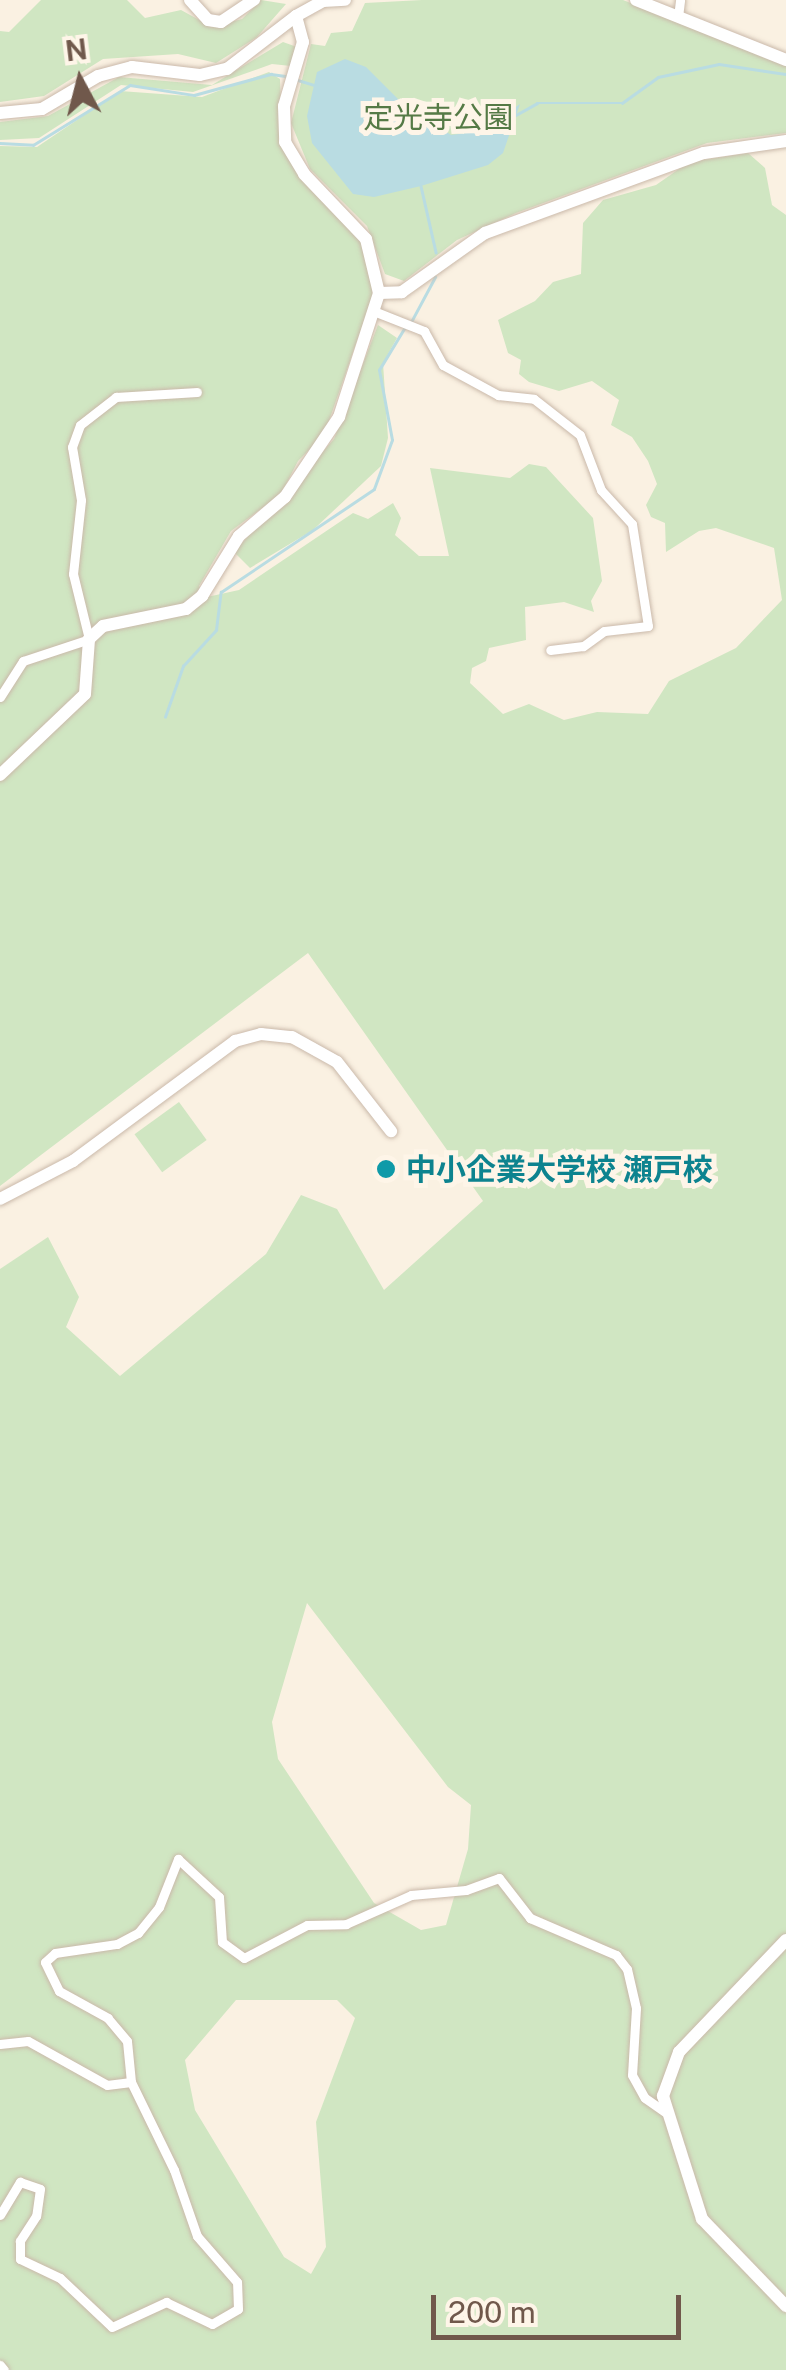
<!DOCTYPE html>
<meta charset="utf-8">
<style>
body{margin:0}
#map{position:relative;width:786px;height:2370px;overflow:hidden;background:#faf1e2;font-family:"Public Sans","Noto Sans JP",sans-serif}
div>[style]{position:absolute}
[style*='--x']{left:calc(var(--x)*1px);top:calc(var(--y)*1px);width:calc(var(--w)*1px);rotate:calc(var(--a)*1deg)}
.green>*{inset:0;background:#d0e6c2;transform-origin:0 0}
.water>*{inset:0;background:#b9dce2}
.stream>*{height:2.5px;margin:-1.25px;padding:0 1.25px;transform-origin:1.25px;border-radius:1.25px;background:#b9dce2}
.roads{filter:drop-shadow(0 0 2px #cab9aa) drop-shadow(0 0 2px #cab9aa)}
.street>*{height:9px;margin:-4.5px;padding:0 4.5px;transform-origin:4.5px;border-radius:4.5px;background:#fff}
.secondary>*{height:12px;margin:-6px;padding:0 6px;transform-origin:6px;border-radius:6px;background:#fff}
.dots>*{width:28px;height:28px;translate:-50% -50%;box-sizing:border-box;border:5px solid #fef5e8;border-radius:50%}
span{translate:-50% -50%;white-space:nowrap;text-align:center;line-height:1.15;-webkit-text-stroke:10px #fef5e8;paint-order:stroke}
.park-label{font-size:30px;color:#557a46}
.culture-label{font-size:30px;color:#0d838f;font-weight:700}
.left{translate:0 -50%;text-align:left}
.north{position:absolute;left:30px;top:30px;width:100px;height:100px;-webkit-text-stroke:8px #fef5e8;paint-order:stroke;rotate:353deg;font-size:28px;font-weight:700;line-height:40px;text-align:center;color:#70584b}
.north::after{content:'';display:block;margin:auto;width:35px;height:45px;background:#70584b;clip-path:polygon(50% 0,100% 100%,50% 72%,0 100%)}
.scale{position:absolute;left:431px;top:2295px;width:250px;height:45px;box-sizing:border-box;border:5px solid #70584b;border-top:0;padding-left:12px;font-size:30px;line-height:35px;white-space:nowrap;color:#70584b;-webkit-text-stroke:8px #fef5e8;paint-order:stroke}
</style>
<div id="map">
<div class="green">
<i style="clip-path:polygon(41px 0,127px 0,145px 18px,181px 10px,212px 27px,242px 19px,261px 0,286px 4px,257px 37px,216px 63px,178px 54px,103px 59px,44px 96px,0 102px,0 31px,9px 32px)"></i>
<i style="clip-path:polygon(422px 0,623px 0,786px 65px,786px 133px,707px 143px,516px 213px,457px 240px,404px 281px,385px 274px,367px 226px,310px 169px,291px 123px,311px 44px,325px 46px,331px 33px,352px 31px,365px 3px)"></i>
<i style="clip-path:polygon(283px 42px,297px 47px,291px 66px,272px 64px,193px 92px,121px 85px,39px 138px,0 140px,0 122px,48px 116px,119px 77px,212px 85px)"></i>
<i style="clip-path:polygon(evenodd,269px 72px,280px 79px,282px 145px,364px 244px,373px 295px,324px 435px,298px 461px,281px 494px,231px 531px,199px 586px,207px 597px,239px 590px,353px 513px,368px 519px,393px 503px,401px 518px,395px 535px,419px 556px,449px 556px,430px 468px,510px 478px,529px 464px,546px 467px,593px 518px,602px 581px,591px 601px,594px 612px,564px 602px,525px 607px,526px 640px,489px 648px,486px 661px,472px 668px,470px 683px,503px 714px,529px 704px,564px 720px,597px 712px,648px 714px,669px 681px,736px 648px,782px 600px,774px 548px,716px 528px,699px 531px,666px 552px,665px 523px,651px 517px,646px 505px,657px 484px,648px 461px,632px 437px,611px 425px,619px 400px,592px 381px,559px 391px,529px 382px,519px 374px,521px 360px,508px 353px,498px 320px,535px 301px,553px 282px,581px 274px,583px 223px,603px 200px,656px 185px,689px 162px,748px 153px,765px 168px,772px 205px,786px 215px,786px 2370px,0 2370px,0 1269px,48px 1237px,79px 1297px,66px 1327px,120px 1376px,266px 1254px,301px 1195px,337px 1209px,384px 1290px,483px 1201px,308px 953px,0 1186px,0 146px,37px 147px,120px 91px,202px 97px,269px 72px,307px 1603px,448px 1787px,471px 1805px,468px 1849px,446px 1925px,421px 1930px,374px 1903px,278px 1759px,272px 1722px,307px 1603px,269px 72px,236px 2000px,337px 2000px,355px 2018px,316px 2122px,326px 2247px,311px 2274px,284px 2257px,195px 2110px,185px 2060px,236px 2000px)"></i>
<i style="clip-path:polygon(378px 325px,397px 338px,383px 363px,388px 438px,381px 466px,313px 530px,250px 568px,234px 552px,334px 439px)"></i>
<i style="left:179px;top:1102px;width:47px;height:55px;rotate:54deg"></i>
</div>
<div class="water">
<i style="clip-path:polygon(345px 59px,366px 67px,399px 100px,451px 135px,482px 131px,520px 104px,503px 153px,488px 165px,421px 186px,374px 197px,353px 194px,312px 143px,307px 116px,317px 72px)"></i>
</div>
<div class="stream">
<i style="--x:298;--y:80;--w:17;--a:17"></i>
<i style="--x:514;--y:116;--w:26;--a:-29"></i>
<i style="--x:537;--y:103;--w:85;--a:0"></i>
<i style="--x:622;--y:103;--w:44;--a:-35.8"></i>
<i style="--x:658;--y:77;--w:62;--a:-12"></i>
<i style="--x:719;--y:64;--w:68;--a:8.5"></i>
<i style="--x:0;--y:143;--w:33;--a:3"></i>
<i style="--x:33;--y:145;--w:114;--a:-31.7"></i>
<i style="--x:130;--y:85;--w:65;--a:8.9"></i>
<i style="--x:194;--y:95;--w:80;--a:-15.3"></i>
<i style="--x:271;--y:74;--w:14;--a:8"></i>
<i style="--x:421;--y:186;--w:68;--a:77.2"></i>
<i style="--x:411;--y:322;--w:51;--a:-61.9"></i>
<i style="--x:165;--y:717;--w:54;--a:-70.6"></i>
<i style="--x:183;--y:666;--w:49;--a:-47.5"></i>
<i style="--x:216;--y:630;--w:38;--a:-83"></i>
<i style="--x:221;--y:592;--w:184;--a:-33.9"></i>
<i style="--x:374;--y:489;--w:52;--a:-69.8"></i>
<i style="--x:392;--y:440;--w:71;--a:-100.5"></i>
<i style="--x:379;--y:370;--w:50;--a:-58.8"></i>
</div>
<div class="roads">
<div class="street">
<i style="--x:678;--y:17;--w:17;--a:-83"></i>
<i style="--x:376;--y:312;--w:52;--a:21.6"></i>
<i style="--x:424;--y:331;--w:39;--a:61"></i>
<i style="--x:443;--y:365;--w:63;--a:28.6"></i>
<i style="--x:498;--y:395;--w:36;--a:6"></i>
<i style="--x:534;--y:399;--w:58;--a:38"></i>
<i style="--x:580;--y:435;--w:59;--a:69.1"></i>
<i style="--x:601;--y:490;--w:46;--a:47.6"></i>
<i style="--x:632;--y:524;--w:103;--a:81.1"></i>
<i style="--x:648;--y:626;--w:44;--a:173.5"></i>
<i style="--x:604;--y:631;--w:26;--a:144"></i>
<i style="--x:583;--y:646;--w:33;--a:173"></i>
<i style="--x:0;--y:697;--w:43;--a:-57.4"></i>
<i style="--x:23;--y:661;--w:70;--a:-18.4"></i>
<i style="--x:89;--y:639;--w:67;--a:-103.8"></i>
<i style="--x:73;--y:574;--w:74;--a:-83.8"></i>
<i style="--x:81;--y:500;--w:54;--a:-99.6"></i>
<i style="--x:72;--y:447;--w:23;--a:-70"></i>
<i style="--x:80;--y:425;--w:46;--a:-37.9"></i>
<i style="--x:116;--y:397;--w:81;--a:-3.5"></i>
<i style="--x:0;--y:2044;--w:28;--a:-6"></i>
<i style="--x:28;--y:2041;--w:90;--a:29.1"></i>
<i style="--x:107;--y:2085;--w:24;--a:-7"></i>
<i style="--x:0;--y:2215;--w:39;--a:-59"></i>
<i style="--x:20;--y:2182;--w:21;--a:19"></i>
<i style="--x:40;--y:2189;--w:27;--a:98"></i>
<i style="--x:36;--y:2216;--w:30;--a:123"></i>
<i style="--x:20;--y:2241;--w:18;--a:90"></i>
<i style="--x:20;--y:2259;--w:44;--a:25.4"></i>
<i style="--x:60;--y:2278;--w:71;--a:43.3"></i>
<i style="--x:112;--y:2327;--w:60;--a:-24.8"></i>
<i style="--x:166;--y:2302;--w:51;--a:25.6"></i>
<i style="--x:212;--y:2324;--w:30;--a:-30"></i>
<i style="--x:238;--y:2309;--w:27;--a:-92"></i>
<i style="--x:237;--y:2282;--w:61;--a:-131"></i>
<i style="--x:197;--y:2236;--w:70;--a:-109.2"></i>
<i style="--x:174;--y:2170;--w:98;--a:-116"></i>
<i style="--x:131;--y:2082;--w:41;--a:-95.6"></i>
<i style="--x:127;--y:2041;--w:30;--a:-130"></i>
<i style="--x:108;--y:2018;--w:56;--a:-151.1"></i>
<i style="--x:59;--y:1991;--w:32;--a:-116"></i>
<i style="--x:45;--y:1962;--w:13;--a:-42"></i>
<i style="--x:55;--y:1953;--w:63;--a:-8.3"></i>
<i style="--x:117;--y:1944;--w:24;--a:-28"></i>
<i style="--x:138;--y:1933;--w:33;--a:-51"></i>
<i style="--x:159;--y:1907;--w:52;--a:-68.4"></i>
<i style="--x:178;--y:1859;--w:56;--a:42.8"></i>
<i style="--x:219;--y:1897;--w:45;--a:86.2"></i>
<i style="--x:222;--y:1942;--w:27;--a:36"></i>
<i style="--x:244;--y:1958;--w:71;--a:-27.6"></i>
<i style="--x:307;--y:1925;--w:39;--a:-1"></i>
<i style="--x:346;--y:1924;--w:71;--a:-24"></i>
<i style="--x:411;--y:1895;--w:55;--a:-5.2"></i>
<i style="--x:466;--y:1890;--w:35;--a:-20"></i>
<i style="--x:499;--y:1878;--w:51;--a:52.2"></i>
<i style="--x:530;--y:1918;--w:94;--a:23.3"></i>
<i style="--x:616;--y:1955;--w:18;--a:52"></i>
<i style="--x:627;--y:1969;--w:40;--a:77"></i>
<i style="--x:636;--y:2008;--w:67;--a:93.4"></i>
<i style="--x:632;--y:2075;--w:26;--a:61"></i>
<i style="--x:645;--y:2098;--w:24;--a:35"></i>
<i style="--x:0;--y:2365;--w:6;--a:51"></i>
</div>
<div class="secondary">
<i style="--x:190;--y:0;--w:27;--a:48"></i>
<i style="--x:208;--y:20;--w:13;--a:9"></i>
<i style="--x:221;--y:22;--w:40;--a:-34"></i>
<i style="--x:636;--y:0;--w:162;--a:21.8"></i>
<i style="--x:296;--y:16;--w:27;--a:75"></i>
<i style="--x:303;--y:42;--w:67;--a:106.5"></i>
<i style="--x:284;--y:106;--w:36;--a:88"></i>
<i style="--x:285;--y:142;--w:37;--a:59"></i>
<i style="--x:304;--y:174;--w:90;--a:46.4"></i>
<i style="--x:366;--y:239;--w:56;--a:76.5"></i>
<i style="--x:0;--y:113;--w:42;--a:-5.4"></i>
<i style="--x:42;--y:109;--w:65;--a:-30.5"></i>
<i style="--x:98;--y:76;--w:35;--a:-15"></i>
<i style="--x:132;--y:67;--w:68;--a:6.7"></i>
<i style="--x:200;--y:75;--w:28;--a:-13"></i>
<i style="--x:227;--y:69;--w:87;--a:-37.5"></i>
<i style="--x:296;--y:16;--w:31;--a:-29"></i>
<i style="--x:323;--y:1;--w:22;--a:-3"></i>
<i style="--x:0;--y:775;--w:117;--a:-43.6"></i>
<i style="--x:85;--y:694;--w:55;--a:-85.8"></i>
<i style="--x:89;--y:639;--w:19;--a:-43"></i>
<i style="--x:103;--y:626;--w:85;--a:-11.6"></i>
<i style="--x:186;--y:609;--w:21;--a:-39"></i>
<i style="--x:202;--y:596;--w:70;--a:-58.3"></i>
<i style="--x:239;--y:536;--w:60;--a:-40.3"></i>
<i style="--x:285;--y:497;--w:97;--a:-56"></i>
<i style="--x:339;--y:417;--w:130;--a:-72.1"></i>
<i style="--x:379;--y:293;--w:23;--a:-2"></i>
<i style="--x:402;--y:292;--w:102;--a:-35.4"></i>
<i style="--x:485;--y:233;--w:233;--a:-20.1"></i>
<i style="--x:704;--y:153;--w:83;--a:-8.3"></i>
<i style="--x:0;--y:1199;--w:82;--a:-27.5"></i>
<i style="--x:73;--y:1161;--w:202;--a:-36.5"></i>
<i style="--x:235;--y:1041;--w:27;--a:-15"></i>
<i style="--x:261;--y:1034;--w:31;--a:6"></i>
<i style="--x:292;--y:1037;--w:51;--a:29.1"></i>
<i style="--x:337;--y:1062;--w:88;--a:52"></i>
<i style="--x:786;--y:1940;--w:155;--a:133.7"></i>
<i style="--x:679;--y:2052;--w:47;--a:110"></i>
<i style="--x:663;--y:2096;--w:129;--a:72.4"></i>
<i style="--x:702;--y:2219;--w:121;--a:46"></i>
</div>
</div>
<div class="dots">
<i style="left:386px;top:1169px;background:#0f9aa8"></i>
</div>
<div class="park-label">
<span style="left:438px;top:117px">定光寺公園</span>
</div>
<div class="culture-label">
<span class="left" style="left:406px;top:1169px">中小企業大学校 瀬戸校</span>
</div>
<div class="north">N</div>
<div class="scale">200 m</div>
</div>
